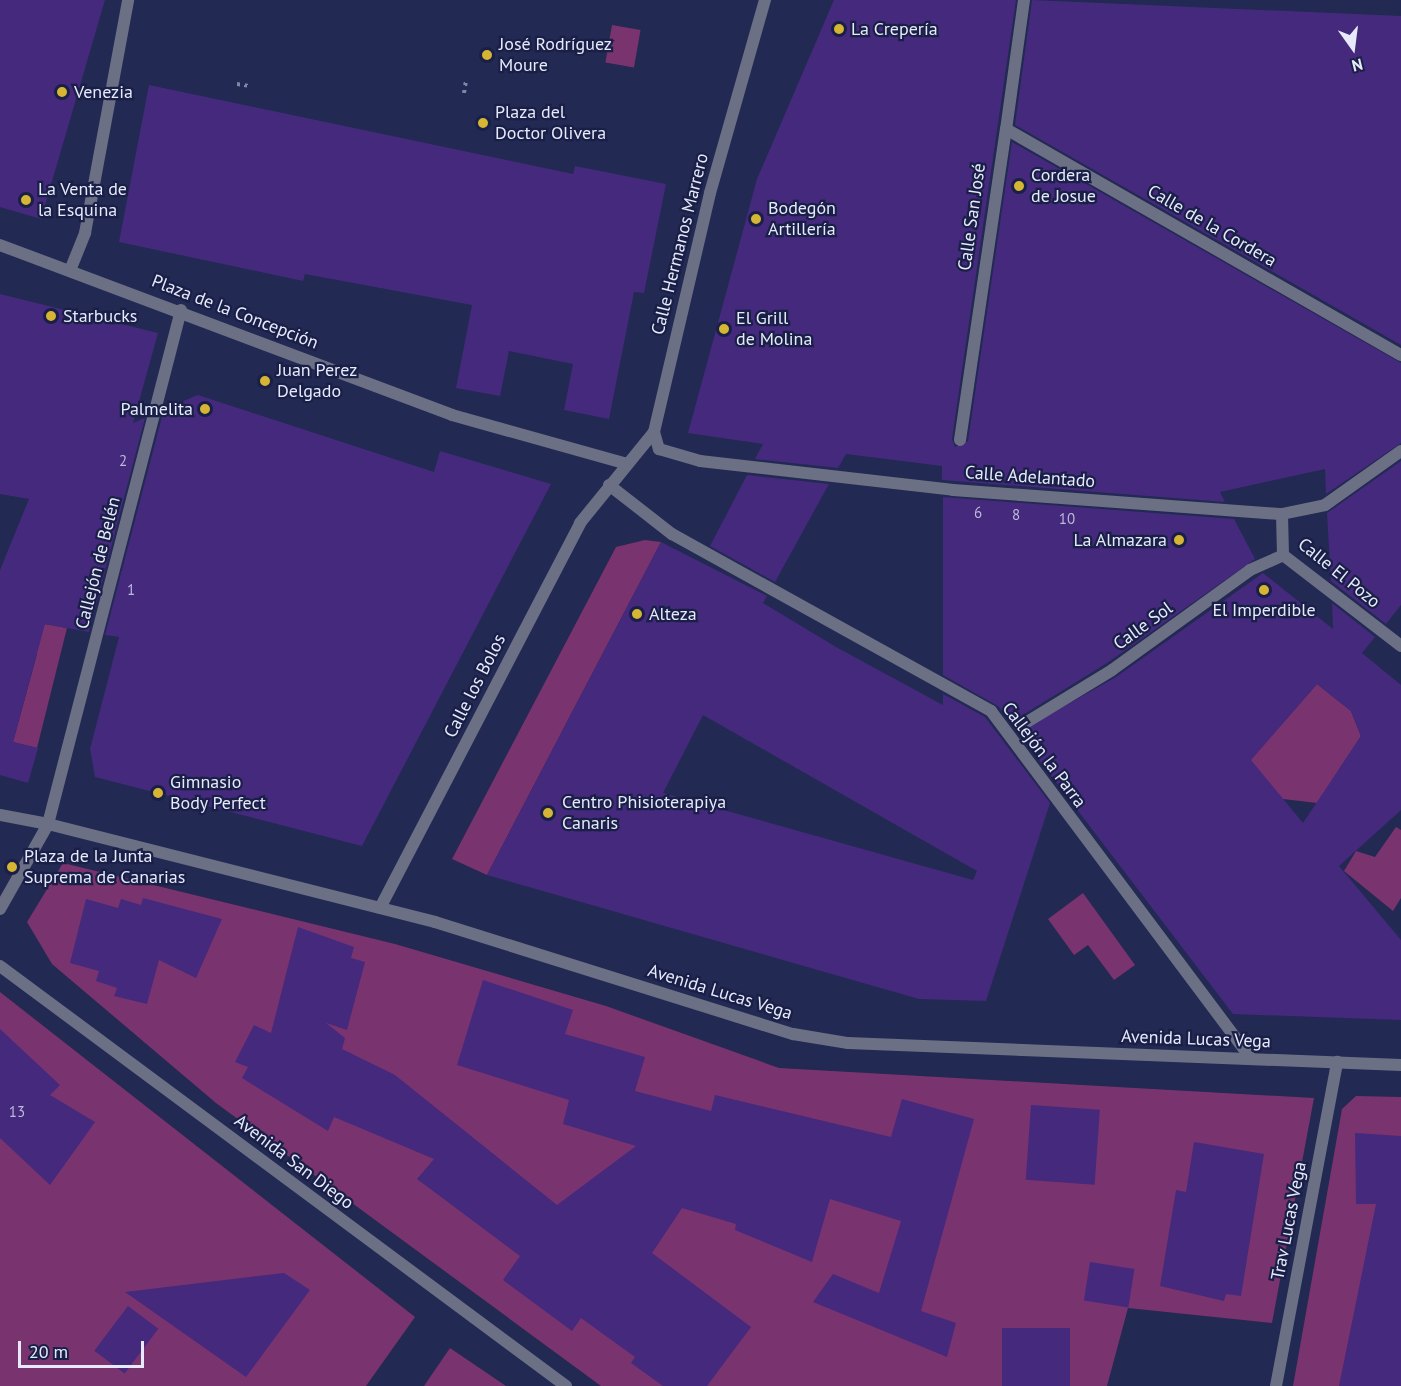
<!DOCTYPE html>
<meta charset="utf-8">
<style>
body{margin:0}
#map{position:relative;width:1401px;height:1386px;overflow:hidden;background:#222952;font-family:"PT Sans",sans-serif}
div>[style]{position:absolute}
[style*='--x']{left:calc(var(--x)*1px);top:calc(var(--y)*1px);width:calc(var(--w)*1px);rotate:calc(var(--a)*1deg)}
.green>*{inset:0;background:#79336e;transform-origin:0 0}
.building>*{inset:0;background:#45297d;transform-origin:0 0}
.path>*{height:4px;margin-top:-2px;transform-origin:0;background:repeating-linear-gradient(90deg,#8086a3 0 3px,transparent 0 7.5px)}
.pedestrian>*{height:12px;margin:-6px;padding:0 6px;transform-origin:6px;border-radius:6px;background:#6b7085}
.minor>*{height:12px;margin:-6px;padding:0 6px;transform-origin:6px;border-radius:6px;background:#6b7085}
.dots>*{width:16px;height:16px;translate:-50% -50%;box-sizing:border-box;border:3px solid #191f47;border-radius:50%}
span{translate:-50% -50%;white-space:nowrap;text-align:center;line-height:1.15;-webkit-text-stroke:4.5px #191f47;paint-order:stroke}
.number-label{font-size:15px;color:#bebadb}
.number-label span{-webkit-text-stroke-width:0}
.poi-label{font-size:18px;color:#e6eafa}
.left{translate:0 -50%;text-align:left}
.right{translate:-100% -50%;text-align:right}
.street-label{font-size:18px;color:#e6eafa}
.north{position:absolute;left:1323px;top:18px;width:60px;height:60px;-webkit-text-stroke:4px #191f47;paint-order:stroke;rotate:166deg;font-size:16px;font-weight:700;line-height:24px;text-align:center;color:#e6eafa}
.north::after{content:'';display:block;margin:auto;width:21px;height:27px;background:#e6eafa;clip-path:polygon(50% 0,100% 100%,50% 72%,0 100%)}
.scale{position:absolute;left:18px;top:1341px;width:126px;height:27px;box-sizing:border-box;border:3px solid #e6eafa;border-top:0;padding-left:8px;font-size:18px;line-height:21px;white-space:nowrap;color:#e6eafa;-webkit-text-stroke:4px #191f47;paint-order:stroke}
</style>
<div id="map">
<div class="green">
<i style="left:612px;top:25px;width:29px;height:38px;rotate:10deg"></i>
<i style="clip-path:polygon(645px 540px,661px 542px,487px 875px,452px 859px,616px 547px)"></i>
<i style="clip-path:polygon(0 616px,67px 628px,37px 748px,13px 742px,37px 654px,0 645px)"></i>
<i style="clip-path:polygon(1317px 684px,1351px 711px,1361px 736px,1317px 803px,1283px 799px,1257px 818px,1226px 788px)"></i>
<i style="clip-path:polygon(1396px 827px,1401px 830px,1401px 898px,1393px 911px,1344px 871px,1356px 851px,1375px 857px)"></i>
<i style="clip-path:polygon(63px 863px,395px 944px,606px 1006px,779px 1068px,1314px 1098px,1272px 1323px,1128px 1308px,1107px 1386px,601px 1386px,216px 1103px,52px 964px,27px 922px)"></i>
<i style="clip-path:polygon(1083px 893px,1135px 965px,1114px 980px,1088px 945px,1074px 955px,1048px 919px)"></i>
<i style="clip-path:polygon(0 992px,415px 1317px,366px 1386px,0 1386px)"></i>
<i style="clip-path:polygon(1356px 1096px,1401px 1097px,1401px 1386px,1293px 1386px,1342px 1109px)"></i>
<i style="clip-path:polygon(450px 1348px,506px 1386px,424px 1386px)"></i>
</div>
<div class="building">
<i style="clip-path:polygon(0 0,105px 0,41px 219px,0 207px)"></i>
<i style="clip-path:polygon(834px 0,1016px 0,952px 439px,955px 447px,968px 441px,1012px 142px,1401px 363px,1401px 443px,1326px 494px,1325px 469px,1220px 492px,1225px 502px,942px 480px,942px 466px,846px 454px,838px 468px,755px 459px,763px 444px,688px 433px,757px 179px)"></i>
<i style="clip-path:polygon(1032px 0,1401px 16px,1401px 345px,1015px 125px)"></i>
<i style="clip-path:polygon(149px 85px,573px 174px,575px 166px,666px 184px,644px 293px,634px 292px,609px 419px,564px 410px,573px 364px,509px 351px,500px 396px,456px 388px,472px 305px,305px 274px,303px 281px,119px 242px)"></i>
<i style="clip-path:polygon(0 294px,158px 333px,133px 423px,145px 418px,89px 632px,45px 624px,13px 742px,38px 748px,28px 783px,0 775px,0 570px,29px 499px,0 494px)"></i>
<i style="clip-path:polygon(198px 395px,434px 472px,440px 451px,551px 484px,362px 846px,95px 777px,90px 749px,119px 637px,105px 635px,164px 409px)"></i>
<i style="clip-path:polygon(1401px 461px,1401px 605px,1386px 624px,1331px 581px,1327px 513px)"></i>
<i style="clip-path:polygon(747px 475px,829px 484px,775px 582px,710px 546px)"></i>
<i style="clip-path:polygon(evenodd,943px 497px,1234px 519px,1255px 559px,1107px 663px,1018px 718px,1014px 726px,1019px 732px,1116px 677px,1263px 573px,1333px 629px,1332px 603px,1375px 637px,1362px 653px,1401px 685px,1401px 810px,1339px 866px,1401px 940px,1401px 1020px,1233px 1014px,998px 706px,943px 675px,943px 497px,1317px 684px,1351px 711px,1361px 736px,1303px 823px,1251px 760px,1317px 684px)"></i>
<i style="clip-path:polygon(evenodd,661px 542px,767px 596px,763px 603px,836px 647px,943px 705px,943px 694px,985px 717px,1050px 803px,986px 1001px,919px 999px,487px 875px,661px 542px,703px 715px,977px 871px,973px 880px,663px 793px,703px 715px)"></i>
<i style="clip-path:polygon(143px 898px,222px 919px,196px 978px,159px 960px,147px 1004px,114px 996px,117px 988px,96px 981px,99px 971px,70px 963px,86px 899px,118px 908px,121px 899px,141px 905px)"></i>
<i style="clip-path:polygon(298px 927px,354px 947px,351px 958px,365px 962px,347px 1030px,326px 1023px,345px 1038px,342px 1049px,395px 1075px,557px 1205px,636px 1146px,563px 1124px,569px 1100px,457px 1065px,483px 980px,573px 1010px,565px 1034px,645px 1057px,635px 1091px,711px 1111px,715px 1095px,891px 1137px,902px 1099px,974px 1119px,921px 1311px,956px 1323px,947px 1357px,813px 1302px,833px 1274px,879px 1293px,901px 1221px,830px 1199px,812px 1262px,735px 1230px,736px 1224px,682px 1208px,652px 1253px,751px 1327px,707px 1386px,663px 1386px,631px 1363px,635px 1357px,581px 1318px,572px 1331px,503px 1280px,520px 1256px,417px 1179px,434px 1159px,334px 1117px,328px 1131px,242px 1078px,248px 1067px,235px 1062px,254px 1025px,271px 1033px)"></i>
<i style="clip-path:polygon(0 1029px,60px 1085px,50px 1095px,95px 1122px,50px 1185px,0 1138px)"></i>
<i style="left:1031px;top:1105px;width:69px;height:75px;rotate:4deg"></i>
<i style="clip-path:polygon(1355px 1133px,1401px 1136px,1401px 1386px,1339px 1386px,1376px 1204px,1356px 1204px)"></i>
<i style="clip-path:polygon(1194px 1142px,1264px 1154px,1241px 1296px,1226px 1294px,1224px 1301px,1160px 1286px,1176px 1190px,1186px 1192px)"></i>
<i style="left:1090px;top:1262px;width:45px;height:39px;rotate:9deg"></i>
<i style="clip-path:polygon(284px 1273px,310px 1290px,246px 1377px,125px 1292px)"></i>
<i style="left:128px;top:1306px;width:38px;height:56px;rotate:37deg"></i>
<i style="left:1002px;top:1328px;width:68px;height:58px"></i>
</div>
<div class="path">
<i style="--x:237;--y:84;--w:12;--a:9"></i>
<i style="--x:464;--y:93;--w:12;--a:-81"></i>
</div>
<div class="pedestrian">
<i style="--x:0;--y:245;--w:483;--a:20.6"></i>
<i style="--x:452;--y:415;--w:182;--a:15.6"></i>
<i style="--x:71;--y:268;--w:38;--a:-68"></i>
<i style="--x:85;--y:233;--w:237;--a:-79.5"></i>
<i style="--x:960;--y:440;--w:314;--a:-81.6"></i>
<i style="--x:1022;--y:725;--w:105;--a:-31.4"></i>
<i style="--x:1112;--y:670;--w:170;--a:-35.9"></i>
<i style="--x:1250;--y:570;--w:36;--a:-24"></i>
<i style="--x:0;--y:815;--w:49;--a:10.6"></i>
<i style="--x:48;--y:824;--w:531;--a:-75.49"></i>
</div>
<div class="minor">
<i style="--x:1024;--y:0;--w:130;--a:97.9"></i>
<i style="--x:1006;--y:129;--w:455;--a:29.8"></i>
<i style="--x:654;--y:432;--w:18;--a:74"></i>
<i style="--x:659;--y:449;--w:43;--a:16.3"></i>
<i style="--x:700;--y:461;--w:255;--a:6.5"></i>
<i style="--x:953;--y:490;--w:330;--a:4.2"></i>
<i style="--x:1282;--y:514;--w:44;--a:-11.8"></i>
<i style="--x:1325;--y:505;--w:93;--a:-35.4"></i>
<i style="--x:609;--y:485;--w:80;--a:37.9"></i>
<i style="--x:672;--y:534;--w:365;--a:29"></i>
<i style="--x:991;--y:711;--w:434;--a:53.2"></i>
<i style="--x:1282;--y:514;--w:41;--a:88.6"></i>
<i style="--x:1283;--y:555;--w:149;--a:37.6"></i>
<i style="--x:380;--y:908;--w:434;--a:-62.5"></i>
<i style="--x:580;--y:523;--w:117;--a:-50.9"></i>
<i style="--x:654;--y:432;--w:245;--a:-76.8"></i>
<i style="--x:710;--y:193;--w:201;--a:-74.1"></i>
<i style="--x:0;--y:909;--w:98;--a:-60.5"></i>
<i style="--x:48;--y:824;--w:399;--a:14.2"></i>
<i style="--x:435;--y:922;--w:375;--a:17.4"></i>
<i style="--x:793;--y:1034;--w:56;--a:9.3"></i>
<i style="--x:848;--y:1043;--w:553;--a:2.28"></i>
<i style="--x:0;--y:966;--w:705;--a:36.58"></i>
<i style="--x:1276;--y:1386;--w:330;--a:-79.3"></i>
</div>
<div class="dots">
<i style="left:839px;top:29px;background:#d6b534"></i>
<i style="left:487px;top:55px;background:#d6b534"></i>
<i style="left:62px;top:92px;background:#d6b534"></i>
<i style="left:483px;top:123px;background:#d6b534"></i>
<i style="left:1019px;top:186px;background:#d6b534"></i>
<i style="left:26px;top:200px;background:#d6b534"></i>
<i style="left:756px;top:219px;background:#d6b534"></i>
<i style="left:51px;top:316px;background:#d6b534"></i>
<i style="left:724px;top:329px;background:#d6b534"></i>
<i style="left:265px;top:381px;background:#d6b534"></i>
<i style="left:205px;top:409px;background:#d6b534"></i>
<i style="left:1179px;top:540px;background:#d6b534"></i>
<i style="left:1264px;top:590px;background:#d6b534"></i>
<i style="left:637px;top:614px;background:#d6b534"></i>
<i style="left:158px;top:793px;background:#d6b534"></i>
<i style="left:548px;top:813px;background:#d6b534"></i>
<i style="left:12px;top:867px;background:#d6b534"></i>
</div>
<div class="number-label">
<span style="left:123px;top:461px">2</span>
<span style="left:978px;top:513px">6</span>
<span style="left:1016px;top:515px">8</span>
<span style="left:1067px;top:519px">10</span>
<span style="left:131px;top:590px">1</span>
<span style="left:17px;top:1112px">13</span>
</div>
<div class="poi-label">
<span class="left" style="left:851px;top:29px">La Crepería</span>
<span class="left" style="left:499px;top:55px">José Rodríguez<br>Moure</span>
<span class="left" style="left:74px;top:92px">Venezia</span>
<span class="left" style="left:495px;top:123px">Plaza del<br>Doctor Olivera</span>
<span class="left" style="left:1031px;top:186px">Cordera<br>de Josue</span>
<span class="left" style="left:38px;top:200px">La Venta de<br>la Esquina</span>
<span class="left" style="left:768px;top:219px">Bodegón<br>Artillería</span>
<span class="left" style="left:63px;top:316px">Starbucks</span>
<span class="left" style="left:736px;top:329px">El Grill<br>de Molina</span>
<span class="left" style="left:277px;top:381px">Juan Perez<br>Delgado</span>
<span class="right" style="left:193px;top:409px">Palmelita</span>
<span class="right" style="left:1167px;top:540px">La Almazara</span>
<span style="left:1264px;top:610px">El Imperdible</span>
<span class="left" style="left:649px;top:614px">Alteza</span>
<span class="left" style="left:170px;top:793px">Gimnasio<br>Body Perfect</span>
<span class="left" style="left:562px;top:813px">Centro Phisioterapiya<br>Canaris</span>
<span class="left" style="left:24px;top:867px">Plaza de la Junta<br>Suprema de Canarias</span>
</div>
<div class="street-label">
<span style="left:972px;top:217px;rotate:-82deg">Calle San José</span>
<span style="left:1212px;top:226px;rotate:30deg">Calle de la Cordera</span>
<span style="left:680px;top:244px;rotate:-76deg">Calle Hermanos Marrero</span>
<span style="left:235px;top:312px;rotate:21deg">Plaza de la Concepción</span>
<span style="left:1030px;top:477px;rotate:4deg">Calle Adelantado</span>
<span style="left:98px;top:563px;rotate:-76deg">Callejón de Belén</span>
<span style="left:1339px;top:573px;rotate:39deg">Calle El Pozo</span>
<span style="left:1143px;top:626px;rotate:-36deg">Calle Sol</span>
<span style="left:475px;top:686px;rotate:-63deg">Calle los Bolos</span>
<span style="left:1044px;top:755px;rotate:53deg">Callejón la Parra</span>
<span style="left:720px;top:992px;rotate:17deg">Avenida Lucas Vega</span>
<span style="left:1196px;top:1039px;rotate:2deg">Avenida Lucas Vega</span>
<span style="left:294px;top:1162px;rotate:37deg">Avenida San Diego</span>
<span style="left:1289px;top:1221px;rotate:-79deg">Trav Lucas Vega</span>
</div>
<div class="north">N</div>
<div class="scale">20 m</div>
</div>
